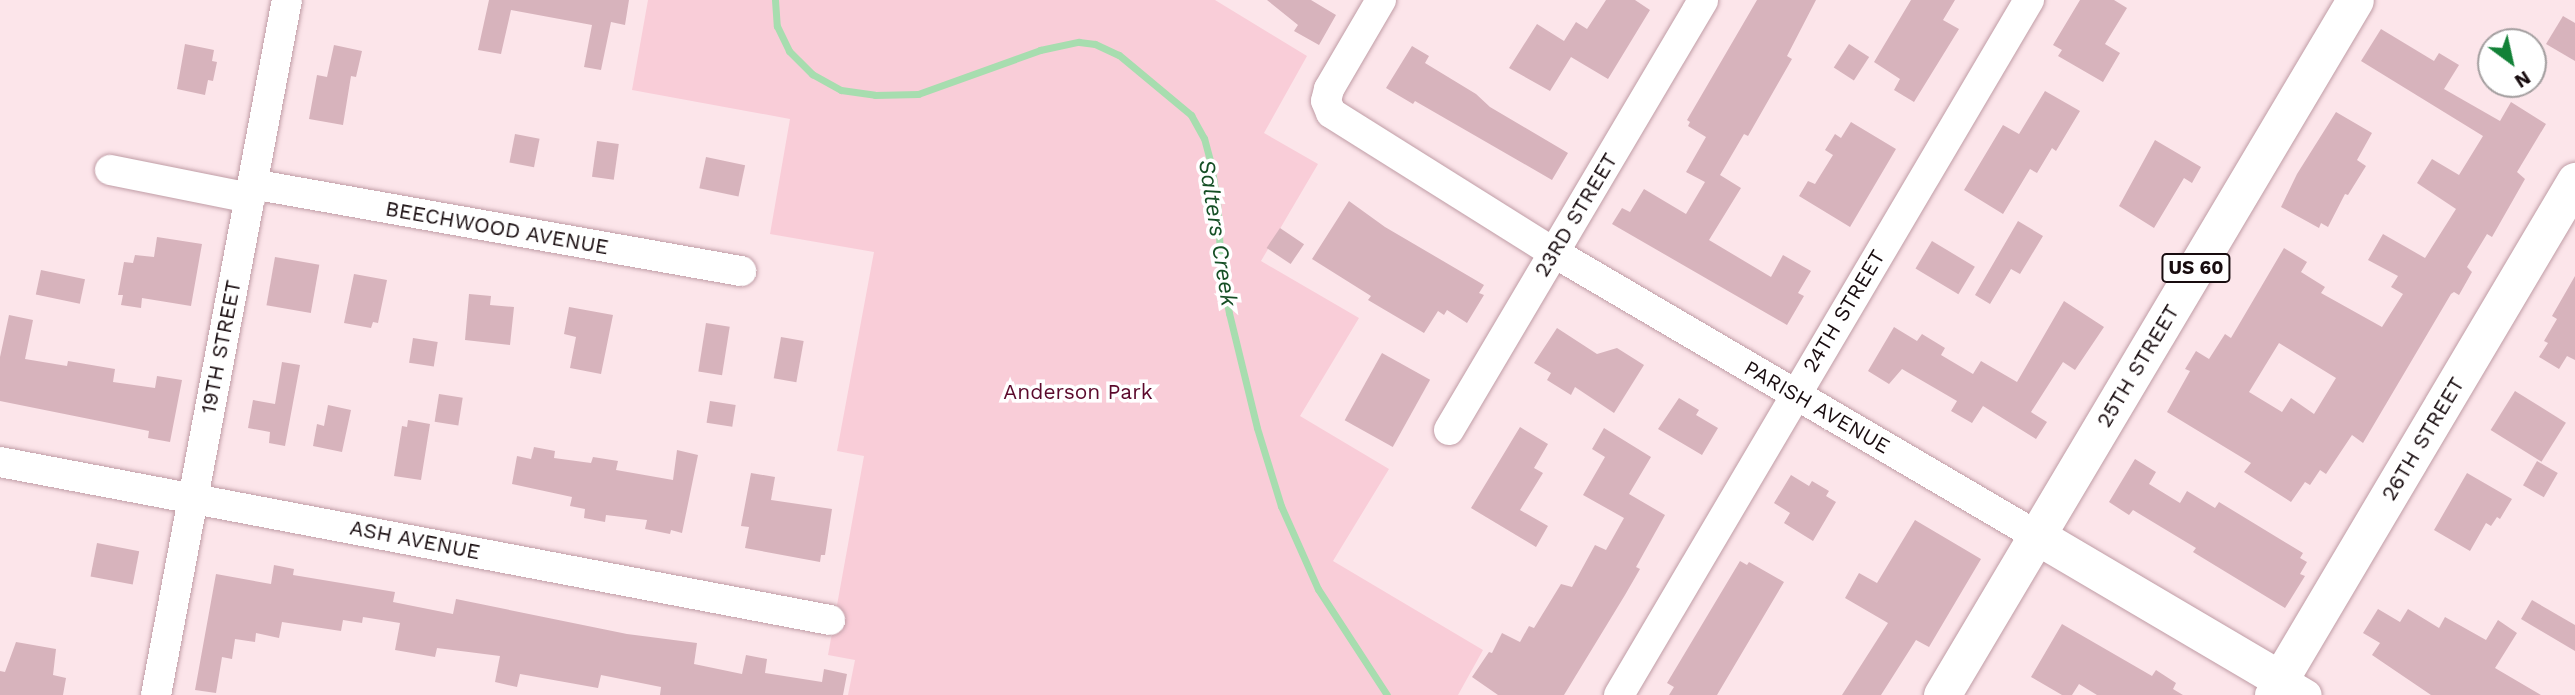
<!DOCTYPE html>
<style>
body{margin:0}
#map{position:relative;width:2575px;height:695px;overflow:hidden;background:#fce5ea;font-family:"Work Sans",sans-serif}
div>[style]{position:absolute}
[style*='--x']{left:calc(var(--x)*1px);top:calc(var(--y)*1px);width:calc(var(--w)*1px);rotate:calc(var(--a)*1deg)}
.green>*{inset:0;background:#f9cdd8}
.stream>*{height:7px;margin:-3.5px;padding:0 3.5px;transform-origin:3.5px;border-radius:3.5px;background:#a7ddaf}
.building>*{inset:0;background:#d7b3bc;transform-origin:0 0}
.roads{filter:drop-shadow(0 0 2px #c09da6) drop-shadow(0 0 2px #c09da6)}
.minor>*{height:30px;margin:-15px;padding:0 15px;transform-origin:15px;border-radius:15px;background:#fff}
.major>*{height:37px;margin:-18.5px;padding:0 18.5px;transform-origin:18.5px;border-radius:18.5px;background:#fff}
span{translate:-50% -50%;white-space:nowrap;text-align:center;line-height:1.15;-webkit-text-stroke:7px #fff;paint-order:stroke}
.shield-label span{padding:2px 5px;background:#fff;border:2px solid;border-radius:5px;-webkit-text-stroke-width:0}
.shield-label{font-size:19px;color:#180c0f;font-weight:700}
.street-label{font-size:21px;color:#180c0f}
.park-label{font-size:21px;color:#5b092b}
.water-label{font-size:23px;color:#154f25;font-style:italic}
.north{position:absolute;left:2477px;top:28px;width:70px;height:70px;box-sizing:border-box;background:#fff;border:2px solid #a39e9f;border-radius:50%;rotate:147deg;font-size:19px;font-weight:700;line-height:28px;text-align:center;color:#180c0f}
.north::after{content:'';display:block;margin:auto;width:24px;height:32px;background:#128137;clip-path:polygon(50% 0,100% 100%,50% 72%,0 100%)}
</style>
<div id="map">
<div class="green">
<i style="clip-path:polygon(648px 0,1215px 0,1307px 56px,1264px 133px,1318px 164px,1261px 261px,1359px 318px,1300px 416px,1389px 469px,1333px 561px,1483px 650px,1458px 695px,848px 695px,855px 660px,828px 655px,864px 456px,837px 451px,874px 252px,770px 234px,790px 119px,632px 90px)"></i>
</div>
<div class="stream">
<i style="--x:775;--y:0;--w:26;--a:86"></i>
<i style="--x:777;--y:26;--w:28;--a:64"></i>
<i style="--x:789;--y:51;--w:33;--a:45"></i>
<i style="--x:812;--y:74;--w:33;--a:29"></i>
<i style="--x:841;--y:90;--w:34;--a:8"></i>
<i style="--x:875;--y:95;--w:43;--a:-1.3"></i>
<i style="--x:918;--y:94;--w:130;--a:-19.8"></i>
<i style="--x:1040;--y:50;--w:40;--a:-12"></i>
<i style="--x:1079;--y:42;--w:16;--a:7"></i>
<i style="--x:1095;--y:44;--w:26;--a:25"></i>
<i style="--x:1119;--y:55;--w:94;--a:39.8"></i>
<i style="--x:1191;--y:115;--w:26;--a:61"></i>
<i style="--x:1204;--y:138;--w:27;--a:75"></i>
<i style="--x:1211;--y:164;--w:36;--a:81"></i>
<i style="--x:1217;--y:200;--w:71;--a:86.8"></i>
<i style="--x:1221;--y:271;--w:43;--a:79.2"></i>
<i style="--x:1229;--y:313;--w:118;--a:76.3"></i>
<i style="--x:1257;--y:428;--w:82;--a:72.9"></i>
<i style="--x:1281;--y:506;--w:91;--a:66"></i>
<i style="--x:1318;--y:589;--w:126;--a:56.9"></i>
</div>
<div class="building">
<i style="clip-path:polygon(489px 0,629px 0,625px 25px,611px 22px,601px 70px,584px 67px,592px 25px,511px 10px,501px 54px,478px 50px)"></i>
<i style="clip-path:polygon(1267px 0,1311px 0,1336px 15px,1319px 45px,1294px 31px,1298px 25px)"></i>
<i style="clip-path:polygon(1606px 0,1635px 0,1650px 10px,1608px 79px,1571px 57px,1550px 91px,1509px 68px,1537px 24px,1564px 41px,1576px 22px,1587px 29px)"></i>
<i style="clip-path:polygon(1757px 0,1816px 0,1787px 56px,1792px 59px,1748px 136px,1744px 134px,1720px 175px,1741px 188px,1709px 240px,1771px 277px,1783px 255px,1811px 271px,1798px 293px,1804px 296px,1787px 325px,1612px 224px,1622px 208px,1630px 212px,1644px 189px,1686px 214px,1705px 182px,1686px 172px,1706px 137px,1688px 126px,1690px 122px,1687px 120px)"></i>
<i style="clip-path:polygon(1911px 0,1955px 0,1943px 20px,1959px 29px,1914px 102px,1894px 90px,1900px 79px,1874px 62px)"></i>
<i style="clip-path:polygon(2080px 0,2114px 0,2127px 8px,2105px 44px,2120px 53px,2103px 82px,2058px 56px,2062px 50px,2053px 45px)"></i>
<i style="clip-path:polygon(2563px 16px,2575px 23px,2575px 61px,2546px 44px)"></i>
<i style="clip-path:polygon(evenodd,2381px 29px,2434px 61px,2439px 53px,2459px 65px,2444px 89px,2500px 121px,2511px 102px,2546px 124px,2517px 172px,2525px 179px,2492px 237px,2487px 234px,2467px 267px,2472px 272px,2459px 295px,2454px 292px,2451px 294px,2363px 443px,2352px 435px,2326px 474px,2320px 470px,2310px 485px,2305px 482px,2291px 502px,2244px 472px,2251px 463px,2167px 412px,2190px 371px,2185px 369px,2196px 351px,2209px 359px,2225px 334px,2231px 338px,2284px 248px,2307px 262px,2301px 272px,2325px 287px,2321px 293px,2382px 327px,2403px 294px,2391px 287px,2398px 276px,2368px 260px,2383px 234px,2425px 258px,2456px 209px,2417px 183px,2432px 159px,2459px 175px,2483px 136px,2361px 61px,2381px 29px,2279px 343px,2336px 378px,2314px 414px,2291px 398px,2282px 412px,2249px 392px,2279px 343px)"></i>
<i style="clip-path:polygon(185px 44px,214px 50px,212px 61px,217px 62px,213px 81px,208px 80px,205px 95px,177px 89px)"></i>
<i style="left:1849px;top:44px;width:24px;height:28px;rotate:33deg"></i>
<i style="clip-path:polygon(334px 45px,362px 51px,356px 77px,351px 76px,343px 125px,309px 119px,317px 75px,327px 77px)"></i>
<i style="clip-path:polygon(1412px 46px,1429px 56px,1425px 63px,1476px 94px,1490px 107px,1568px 153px,1552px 180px,1415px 101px,1413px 104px,1386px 88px)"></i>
<i style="clip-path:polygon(2045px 91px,2080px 111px,2056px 151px,2052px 148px,2037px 173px,2030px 169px,2003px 214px,1964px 190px,2003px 125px,2019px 134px)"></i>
<i style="clip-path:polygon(2336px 112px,2372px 133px,2357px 160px,2366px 166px,2348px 195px,2345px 194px,2328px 227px,2321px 223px,2319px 228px,2281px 207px,2297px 174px)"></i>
<i style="clip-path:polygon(1851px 122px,1896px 149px,1850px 227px,1799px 196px,1808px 181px,1815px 184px,1833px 155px,1825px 150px,1835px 134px,1841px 138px)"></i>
<i style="left:515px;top:134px;width:25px;height:29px;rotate:11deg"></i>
<i style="clip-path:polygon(2155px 140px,2201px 167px,2192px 183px,2184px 178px,2154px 228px,2119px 206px)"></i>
<i style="left:597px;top:141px;width:22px;height:36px;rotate:8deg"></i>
<i style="left:706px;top:157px;width:40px;height:32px;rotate:12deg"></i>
<i style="clip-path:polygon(1349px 201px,1385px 227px,1484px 285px,1479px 293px,1484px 295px,1467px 323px,1447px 310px,1444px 315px,1438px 311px,1424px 333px,1368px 300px,1371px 296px,1312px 259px)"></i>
<i style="clip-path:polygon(2018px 221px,2043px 236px,2020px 274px,2011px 269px,1990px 304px,1975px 295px)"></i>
<i style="left:1280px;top:228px;width:29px;height:24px;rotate:34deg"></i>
<i style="clip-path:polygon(157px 237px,202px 244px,191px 306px,142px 298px,141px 308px,121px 305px,123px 295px,118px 295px,124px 262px,133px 263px,135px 255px,154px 257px)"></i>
<i style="left:1932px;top:241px;width:50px;height:32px;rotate:31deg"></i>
<i style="left:275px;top:257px;width:45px;height:49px;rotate:10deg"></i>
<i style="left:41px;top:270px;width:45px;height:25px;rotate:12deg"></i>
<i style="clip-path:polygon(354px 274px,387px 280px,378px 323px,373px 322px,371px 328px,344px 323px)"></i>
<i style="clip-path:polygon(2575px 276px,2575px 360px,2567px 356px,2559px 369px,2539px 357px,2548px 343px,2544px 341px,2557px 319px,2552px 316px)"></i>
<i style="clip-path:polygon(469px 294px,491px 296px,490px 305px,514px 307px,510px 345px,465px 340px)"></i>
<i style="clip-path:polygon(2064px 301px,2104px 327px,2075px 370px,2063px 362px,2031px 412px,2047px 422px,2036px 439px,1983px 406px,1972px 423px,1951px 411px,1957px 401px,1902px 369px,1889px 384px,1868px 371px,1894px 327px,1917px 341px,1922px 334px,1945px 348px,1941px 355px,1973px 374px,1981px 361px,2017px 382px)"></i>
<i style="clip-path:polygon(569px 307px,613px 315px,601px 374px,570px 368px,576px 337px,564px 334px)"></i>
<i style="clip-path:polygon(9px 315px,33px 320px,25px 359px,67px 366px,68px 361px,115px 369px,113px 382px,155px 388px,157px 376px,182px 380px,170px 442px,148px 438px,149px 431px,0 401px,0 357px)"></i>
<i style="left:706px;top:323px;width:24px;height:49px;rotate:9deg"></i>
<i style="clip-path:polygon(1557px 328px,1597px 354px,1617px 348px,1644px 365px,1614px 413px,1575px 387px,1571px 395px,1547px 380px,1551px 373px,1534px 363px)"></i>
<i style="left:781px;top:337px;width:23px;height:42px;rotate:10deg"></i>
<i style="left:413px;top:338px;width:25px;height:25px;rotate:9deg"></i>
<i style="left:1382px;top:353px;width:55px;height:77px;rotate:29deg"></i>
<i style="clip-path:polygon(282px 362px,300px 365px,285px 446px,269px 443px,270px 432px,248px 428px,253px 400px,275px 404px)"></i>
<i style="left:2515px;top:391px;width:60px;height:46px;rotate:32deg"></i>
<i style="left:439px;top:394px;width:24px;height:28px;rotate:9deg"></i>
<i style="clip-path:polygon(1679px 398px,1699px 410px,1696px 415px,1718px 428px,1702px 455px,1658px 429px)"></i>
<i style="left:710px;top:401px;width:26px;height:22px;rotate:9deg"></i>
<i style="clip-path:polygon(328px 405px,351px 410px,342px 452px,313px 446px,317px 424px,324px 426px)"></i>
<i style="clip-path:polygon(408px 420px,430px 424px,421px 480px,394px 476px,402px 426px,407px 427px)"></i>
<i style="clip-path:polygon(1520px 427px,1548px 444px,1534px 468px,1543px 473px,1520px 510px,1548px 526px,1536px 547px,1471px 508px)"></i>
<i style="clip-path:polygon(1604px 428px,1651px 457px,1629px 494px,1665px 515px,1636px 567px,1640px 569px,1625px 595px,1564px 695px,1498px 695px,1472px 677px,1489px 652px,1492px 653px,1502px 633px,1520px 642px,1529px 626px,1534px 628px,1561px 584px,1572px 587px,1595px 545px,1606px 550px,1624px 518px,1583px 495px,1605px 457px,1592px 449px)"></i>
<i style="clip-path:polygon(534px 447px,555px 451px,554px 458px,591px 463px,593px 457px,618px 461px,616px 470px,673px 480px,677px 450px,698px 455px,682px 533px,671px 530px,670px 534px,645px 529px,647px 520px,606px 515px,605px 522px,584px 518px,585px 509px,570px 506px,572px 497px,512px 484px,517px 456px,531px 459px)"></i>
<i style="clip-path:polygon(2135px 459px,2156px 472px,2149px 484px,2180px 503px,2187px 491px,2215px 508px,2219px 502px,2303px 553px,2300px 558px,2307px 562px,2300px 574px,2305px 576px,2285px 608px,2193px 552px,2196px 548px,2133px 510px,2129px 515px,2109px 502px)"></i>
<i style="left:2537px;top:461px;width:24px;height:28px;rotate:30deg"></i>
<i style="clip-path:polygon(751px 473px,775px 477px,771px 500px,832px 509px,825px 555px,821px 555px,820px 562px,745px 548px,749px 527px,741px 526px)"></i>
<i style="clip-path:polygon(2467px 473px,2512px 499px,2500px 519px,2497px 517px,2491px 526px,2486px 523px,2470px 551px,2434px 530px)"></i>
<i style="clip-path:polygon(1791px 475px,1809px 486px,1812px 481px,1829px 491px,1826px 496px,1836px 502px,1813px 541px,1784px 523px,1790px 513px,1774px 503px)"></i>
<i style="clip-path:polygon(1915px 520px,1981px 559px,1929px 647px,1916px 640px,1881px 695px,1842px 695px,1888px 623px,1845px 598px,1859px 573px,1877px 583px)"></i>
<i style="left:97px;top:543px;width:43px;height:34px;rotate:11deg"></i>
<i style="clip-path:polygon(1740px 561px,1747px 565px,1749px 562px,1784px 582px,1717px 695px,1669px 695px,1674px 687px,1667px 683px)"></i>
<i style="clip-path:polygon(274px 565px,294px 569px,293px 575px,395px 592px,393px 602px,453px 614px,456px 599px,627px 634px,697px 643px,694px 664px,742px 674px,746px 655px,767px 659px,765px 673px,822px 682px,824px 669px,847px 674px,843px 695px,660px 695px,661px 687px,601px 675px,598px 688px,520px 674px,517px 687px,495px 682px,500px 656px,437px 648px,435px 657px,395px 650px,400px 623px,363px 617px,362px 623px,343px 620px,341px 631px,282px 622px,279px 638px,256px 633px,255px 642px,235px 639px,232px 659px,222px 657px,216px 693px,195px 690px,216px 574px,271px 584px)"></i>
<i style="clip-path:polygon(2532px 600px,2575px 625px,2575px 651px,2521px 619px)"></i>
<i style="clip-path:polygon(2378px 609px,2400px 622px,2408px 609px,2439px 628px,2445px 617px,2486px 640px,2498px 620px,2517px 633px,2495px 668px,2541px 695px,2431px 695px,2372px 655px,2380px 643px,2363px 633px)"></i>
<i style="clip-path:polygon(2062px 624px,2152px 676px,2156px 670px,2176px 683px,2173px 689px,2183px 695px,2097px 695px,2079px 684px,2072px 695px,2062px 695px,2031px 677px)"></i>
<i style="clip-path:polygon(16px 642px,56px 649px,53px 675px,66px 678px,63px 695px,0 695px,0 671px,5px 672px)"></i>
</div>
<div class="roads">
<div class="minor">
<i style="--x:1381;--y:0;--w:103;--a:120.3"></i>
<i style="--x:1329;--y:89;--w:12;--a:104"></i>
<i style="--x:1326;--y:101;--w:13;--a:67"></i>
<i style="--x:1331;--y:113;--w:262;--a:32.1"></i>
<i style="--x:1553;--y:252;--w:561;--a:30.4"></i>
<i style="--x:110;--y:170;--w:143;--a:11.3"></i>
<i style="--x:252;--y:184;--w:497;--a:10.1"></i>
<i style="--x:1449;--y:430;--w:499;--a:-59.4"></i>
<i style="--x:0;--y:462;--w:845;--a:10.78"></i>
<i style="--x:156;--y:695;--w:707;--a:-79.33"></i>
<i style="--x:1619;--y:695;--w:807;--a:-59.46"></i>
<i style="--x:2270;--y:695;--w:19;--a:-58"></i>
<i style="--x:2280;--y:679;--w:31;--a:31"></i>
</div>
<div class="major">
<i style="--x:2037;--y:536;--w:282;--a:30.5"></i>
<i style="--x:2280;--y:679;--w:579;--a:-59.36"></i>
<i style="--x:1942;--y:695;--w:808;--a:-59.28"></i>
</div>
</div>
<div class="shield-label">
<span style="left:2196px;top:268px">US 60</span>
</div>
<div class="street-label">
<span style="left:1576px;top:215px;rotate:-59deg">23RD STREET</span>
<span style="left:497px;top:228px;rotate:10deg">BEECHWOOD AVENUE</span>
<span style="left:1844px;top:311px;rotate:-59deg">24TH STREET</span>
<span style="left:221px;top:347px;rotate:-79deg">19TH STREET</span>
<span style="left:2138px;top:366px;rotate:-59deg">25TH STREET</span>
<span style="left:1817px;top:407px;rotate:30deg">PARISH AVENUE</span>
<span style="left:2423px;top:439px;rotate:-59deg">26TH STREET</span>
<span style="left:415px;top:540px;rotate:11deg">ASH AVENUE</span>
</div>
<div class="park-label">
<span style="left:1078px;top:392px">Anderson Park</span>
</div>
<div class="water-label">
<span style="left:1217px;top:233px;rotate:81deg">Salters Creek</span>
</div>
<div class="north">N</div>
</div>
